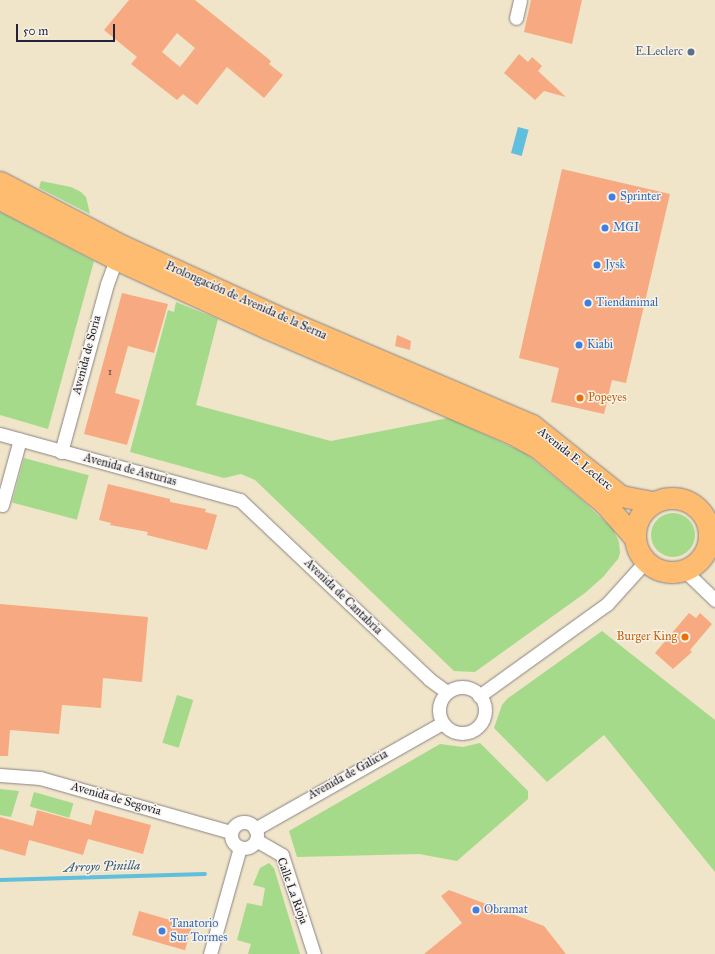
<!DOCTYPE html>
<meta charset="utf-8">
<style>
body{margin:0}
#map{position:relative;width:715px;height:954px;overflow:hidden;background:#f0e4c9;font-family:"IM FELL Great Primer",serif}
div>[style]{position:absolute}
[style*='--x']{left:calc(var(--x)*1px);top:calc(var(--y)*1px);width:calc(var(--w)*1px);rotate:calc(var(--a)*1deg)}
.green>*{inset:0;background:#a5da8b;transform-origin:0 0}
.round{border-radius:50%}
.water>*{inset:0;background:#5fbfdd;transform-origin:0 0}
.stream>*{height:4px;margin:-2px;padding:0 2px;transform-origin:2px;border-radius:2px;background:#5fbfdd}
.building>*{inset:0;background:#f7aa81;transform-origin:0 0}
.roads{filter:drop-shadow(0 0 1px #898382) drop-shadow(0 0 1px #898382)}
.minor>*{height:13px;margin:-6.5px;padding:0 6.5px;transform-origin:6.5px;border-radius:6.5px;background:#fff}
.minor>.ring{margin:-6.5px;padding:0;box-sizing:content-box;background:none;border:13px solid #fff;border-radius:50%}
.primary>*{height:21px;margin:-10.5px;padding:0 10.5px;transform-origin:10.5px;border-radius:10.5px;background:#fdbc70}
.primary>.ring{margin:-10.5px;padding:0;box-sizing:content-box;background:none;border:21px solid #fdbc70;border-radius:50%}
.dots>*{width:11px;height:11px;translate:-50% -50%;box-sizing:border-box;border:2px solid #f7f3e8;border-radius:50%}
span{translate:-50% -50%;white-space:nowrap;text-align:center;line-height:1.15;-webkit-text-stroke:3px #f7f3e8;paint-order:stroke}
.number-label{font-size:10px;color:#57444c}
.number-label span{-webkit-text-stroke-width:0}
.service-label{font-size:12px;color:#4e5e75}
.right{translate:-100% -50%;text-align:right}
.shop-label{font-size:12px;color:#366cbe}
.left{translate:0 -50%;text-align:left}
.street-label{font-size:12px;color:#22223b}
.food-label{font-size:12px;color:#c56008}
.water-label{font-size:13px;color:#375974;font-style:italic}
.scale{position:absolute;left:16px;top:24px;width:99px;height:18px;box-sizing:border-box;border:2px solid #22223b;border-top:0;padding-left:5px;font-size:12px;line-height:14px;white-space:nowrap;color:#22223b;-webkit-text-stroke:3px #f7f3e8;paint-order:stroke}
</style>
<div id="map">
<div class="green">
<i style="clip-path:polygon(41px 181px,71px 187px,81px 192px,86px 197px,90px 214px,39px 188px)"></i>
<i style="clip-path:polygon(0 212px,94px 261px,48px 429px,0 415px)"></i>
<i style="clip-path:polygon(176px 302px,218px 319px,196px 405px,331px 441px,448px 418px,525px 453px,583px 501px,613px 529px,619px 542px,620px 553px,618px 559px,603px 577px,585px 593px,475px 672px,454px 671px,255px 480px,241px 474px,224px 478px,130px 452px,168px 310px,174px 312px)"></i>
<i style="left:24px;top:458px;width:67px;height:46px;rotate:15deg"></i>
<i class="round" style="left:651px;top:513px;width:44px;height:44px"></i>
<i style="clip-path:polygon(602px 631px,715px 720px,715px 872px,604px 735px,547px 782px,494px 728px,502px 705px,507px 699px)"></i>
<i style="left:177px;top:695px;width:17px;height:50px;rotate:17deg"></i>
<i style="clip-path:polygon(480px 743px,528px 791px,528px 799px,457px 861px,419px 854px,297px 857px,289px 831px,440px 744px,463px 747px)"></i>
<i style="clip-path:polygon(0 789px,19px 791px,11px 817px,0 815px)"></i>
<i style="left:34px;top:792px;width:41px;height:15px;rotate:16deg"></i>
<i style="clip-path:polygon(269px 863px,274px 868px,300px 954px,248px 954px,251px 944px,237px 940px,247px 903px,262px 906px,265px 888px,253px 885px,260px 868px)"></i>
</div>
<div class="water">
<i style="left:518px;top:127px;width:11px;height:27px;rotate:15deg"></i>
</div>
<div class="stream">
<i style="--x:0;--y:880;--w:205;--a:-1.7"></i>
</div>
<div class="building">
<i style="clip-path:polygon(evenodd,129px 0,195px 0,271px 61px,269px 64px,283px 75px,264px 98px,227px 67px,197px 105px,183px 94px,177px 100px,131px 64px,137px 57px,104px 30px,129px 0,177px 33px,195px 48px,180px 67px,162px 52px,177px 33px)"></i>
<i style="clip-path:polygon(531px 0,582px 0,572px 44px,524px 32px)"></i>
<i style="clip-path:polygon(519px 54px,528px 62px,532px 57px,542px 66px,538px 71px,566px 97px,544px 91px,535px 100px,504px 73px)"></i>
<i style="clip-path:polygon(562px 169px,670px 194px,626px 383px,612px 380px,604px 414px,551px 402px,559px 368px,519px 358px)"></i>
<i style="clip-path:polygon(122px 293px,168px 304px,154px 353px,128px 346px,115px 393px,140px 400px,127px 445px,84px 434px)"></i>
<i style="clip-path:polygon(397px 335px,411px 341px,410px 350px,395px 346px)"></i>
<i style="clip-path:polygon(108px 484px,170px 499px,170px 502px,206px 509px,205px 512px,217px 515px,207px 550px,147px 535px,148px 532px,110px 525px,111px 523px,99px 520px)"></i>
<i style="clip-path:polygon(0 604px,148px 617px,142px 682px,103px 678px,101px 708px,62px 705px,59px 734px,10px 730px,8px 756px,0 756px)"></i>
<i style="clip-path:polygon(689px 613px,696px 618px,700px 613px,712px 624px,690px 650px,692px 652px,673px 669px,655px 653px)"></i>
<i style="clip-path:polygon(37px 810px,91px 825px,95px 810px,151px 825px,143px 854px,88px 839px,83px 855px,29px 840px,25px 856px,0 849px,0 817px,33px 826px)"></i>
<i style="clip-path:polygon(449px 890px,544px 926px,566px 954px,424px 954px,462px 923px,441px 896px)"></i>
<i style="left:139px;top:911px;width:55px;height:25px;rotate:16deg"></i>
</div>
<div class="roads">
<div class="minor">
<i style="--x:516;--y:18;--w:18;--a:-77"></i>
<i style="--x:0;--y:434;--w:249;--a:15.4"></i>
<i style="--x:240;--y:500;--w:260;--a:43.4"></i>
<i style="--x:429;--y:679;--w:22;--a:36"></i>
<i style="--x:61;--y:452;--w:174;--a:-74.7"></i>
<i style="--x:107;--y:284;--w:27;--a:-70"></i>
<i style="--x:2;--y:505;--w:68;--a:-74.7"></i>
<i style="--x:685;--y:571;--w:42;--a:44"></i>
<i class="ring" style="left:439px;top:687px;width:33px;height:33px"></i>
<i style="--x:479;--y:696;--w:158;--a:-35.7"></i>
<i style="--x:607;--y:604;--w:57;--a:-47.9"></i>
<i style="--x:0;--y:775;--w:40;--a:4.3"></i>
<i style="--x:40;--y:778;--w:198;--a:15.8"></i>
<i class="ring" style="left:231px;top:822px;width:13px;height:13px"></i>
<i style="--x:255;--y:829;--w:215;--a:-29.5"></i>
<i style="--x:256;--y:840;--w:30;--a:30"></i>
<i style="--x:282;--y:855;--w:104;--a:72.1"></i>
<i style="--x:210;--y:954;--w:111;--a:-74.3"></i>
</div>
<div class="primary">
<i style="--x:0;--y:182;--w:141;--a:27.5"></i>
<i style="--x:125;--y:247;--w:164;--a:24.5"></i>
<i style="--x:274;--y:315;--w:280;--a:23.1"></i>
<i style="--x:532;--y:425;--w:114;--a:38.6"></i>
<i style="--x:621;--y:496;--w:33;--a:11"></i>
<i style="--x:0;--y:199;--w:131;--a:27.3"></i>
<i style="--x:116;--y:259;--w:166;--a:24.6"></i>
<i style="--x:267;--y:328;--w:268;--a:23.3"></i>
<i style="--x:513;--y:434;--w:29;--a:29"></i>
<i style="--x:538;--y:448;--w:87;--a:39.9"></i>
<i style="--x:605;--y:504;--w:45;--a:48.6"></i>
<i class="ring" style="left:635px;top:498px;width:53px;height:53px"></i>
</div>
</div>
<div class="dots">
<i style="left:691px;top:52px;background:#5c6f8a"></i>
<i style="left:612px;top:197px;background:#3f7fe0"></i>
<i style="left:605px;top:228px;background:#3f7fe0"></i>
<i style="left:597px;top:265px;background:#3f7fe0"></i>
<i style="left:588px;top:303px;background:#3f7fe0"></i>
<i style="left:579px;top:345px;background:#3f7fe0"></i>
<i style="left:580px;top:398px;background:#e8710a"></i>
<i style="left:685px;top:637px;background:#e8710a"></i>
<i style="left:476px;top:910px;background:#3f7fe0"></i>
<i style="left:162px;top:931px;background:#3f7fe0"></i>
</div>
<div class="number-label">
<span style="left:110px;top:373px">1</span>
</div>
<div class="service-label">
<span class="right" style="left:683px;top:52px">E.Leclerc</span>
</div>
<div class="shop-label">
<span class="left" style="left:620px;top:197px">Sprinter</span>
<span class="left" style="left:613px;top:228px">MGI</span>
<span class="left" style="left:605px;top:265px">Jysk</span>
<span class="left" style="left:596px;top:303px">Tiendanimal</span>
<span class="left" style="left:587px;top:345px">Kiabi</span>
<span class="left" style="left:484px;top:910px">Obramat</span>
<span class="left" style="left:170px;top:931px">Tanatorio<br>Sur Tormes</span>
</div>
<div class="street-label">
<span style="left:246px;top:301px;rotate:24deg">Prolongación de Avenida de la Serna</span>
<span style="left:87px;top:355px;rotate:-75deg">Avenida de Soria</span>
<span style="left:575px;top:459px;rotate:39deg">Avenida E. Leclerc</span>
<span style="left:130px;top:470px;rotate:15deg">Avenida de Asturias</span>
<span style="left:343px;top:597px;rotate:44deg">Avenida de Cantabria</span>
<span style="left:348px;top:775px;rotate:-29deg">Avenida de Galicia</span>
<span style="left:116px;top:799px;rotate:16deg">Avenida de Segovia</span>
<span style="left:292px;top:891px;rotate:70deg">Calle La Rioja</span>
</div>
<div class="food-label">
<span class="left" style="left:588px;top:398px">Popeyes</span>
<span class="right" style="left:677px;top:637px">Burger King</span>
</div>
<div class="water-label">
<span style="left:102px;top:867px;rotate:-2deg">Arroyo Pinilla</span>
</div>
<div class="scale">50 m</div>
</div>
